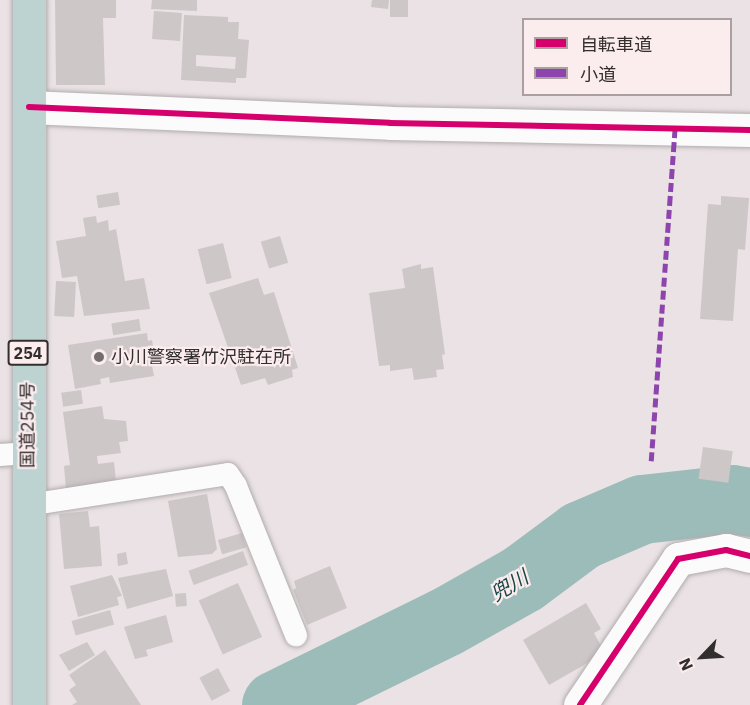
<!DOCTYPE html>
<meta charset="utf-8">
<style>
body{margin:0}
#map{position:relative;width:750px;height:705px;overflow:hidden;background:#eae2e4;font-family:"IBM Plex Sans","Noto Sans JP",sans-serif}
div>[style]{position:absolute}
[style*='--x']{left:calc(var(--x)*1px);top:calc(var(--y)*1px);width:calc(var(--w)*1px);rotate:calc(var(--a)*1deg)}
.river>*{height:69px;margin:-34.5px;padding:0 34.5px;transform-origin:34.5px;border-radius:34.5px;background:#9cbcba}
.building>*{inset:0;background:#cdc7c8;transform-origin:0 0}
.roads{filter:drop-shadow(0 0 2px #b2acae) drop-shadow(0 0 2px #b2acae)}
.lane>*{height:22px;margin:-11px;padding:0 11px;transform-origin:11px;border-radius:11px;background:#fcfbfb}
.street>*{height:33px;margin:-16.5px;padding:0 16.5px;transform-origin:16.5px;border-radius:16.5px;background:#fcfbfb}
.highway>*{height:33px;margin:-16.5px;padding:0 16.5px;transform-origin:16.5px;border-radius:16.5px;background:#bcd3d2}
.quiet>*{height:4.5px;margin-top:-2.25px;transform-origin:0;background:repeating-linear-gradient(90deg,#8e44ad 0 9px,transparent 0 13.5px)}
.cycleway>*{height:6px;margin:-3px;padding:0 3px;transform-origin:3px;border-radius:3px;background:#d6006c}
.dots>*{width:16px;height:16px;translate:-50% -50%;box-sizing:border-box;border:3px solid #fbecee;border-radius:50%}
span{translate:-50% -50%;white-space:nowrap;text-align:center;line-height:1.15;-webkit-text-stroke:4.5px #fbecee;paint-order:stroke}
.shield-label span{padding:2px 4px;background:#fbecee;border:2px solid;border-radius:4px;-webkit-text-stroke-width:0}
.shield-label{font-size:16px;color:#332e2e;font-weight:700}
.poi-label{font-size:18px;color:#332e2e}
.left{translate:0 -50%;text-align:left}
.street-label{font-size:18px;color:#332e2e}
.water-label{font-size:20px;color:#184644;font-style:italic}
.legend{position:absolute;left:522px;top:18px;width:210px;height:78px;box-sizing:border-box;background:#fbecee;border:2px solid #aba0a1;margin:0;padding:8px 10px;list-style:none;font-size:18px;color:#332e2e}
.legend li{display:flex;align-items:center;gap:12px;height:30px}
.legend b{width:30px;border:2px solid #aba0a1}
.north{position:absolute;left:672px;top:627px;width:60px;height:60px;-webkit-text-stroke:4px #fbecee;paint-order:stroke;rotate:245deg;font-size:16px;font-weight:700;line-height:24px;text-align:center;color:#332e2e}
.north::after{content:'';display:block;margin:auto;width:21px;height:27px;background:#332e2e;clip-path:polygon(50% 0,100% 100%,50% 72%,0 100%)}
</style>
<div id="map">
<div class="river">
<i style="--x:276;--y:705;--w:188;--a:-26.2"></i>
<i style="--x:445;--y:622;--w:90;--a:-29.4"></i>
<i style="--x:523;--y:578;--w:72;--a:-36.6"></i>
<i style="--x:581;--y:535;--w:66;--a:-23.1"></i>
<i style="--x:642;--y:509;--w:90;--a:-6.4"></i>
<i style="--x:731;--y:499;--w:19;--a:9"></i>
</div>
<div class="building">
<i style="clip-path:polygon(55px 0,116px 0,116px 18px,103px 18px,105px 85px,56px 85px)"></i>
<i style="clip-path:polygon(152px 0,197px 0,197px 11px,151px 9px)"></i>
<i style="clip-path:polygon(372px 0,389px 0,388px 9px,371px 7px)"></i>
<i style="left:390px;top:0;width:18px;height:17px"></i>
<i style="left:154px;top:11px;width:28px;height:28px;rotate:4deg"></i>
<i style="clip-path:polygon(evenodd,184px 15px,228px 17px,228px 22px,239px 22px,238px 39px,249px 40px,246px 78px,236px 78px,236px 83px,181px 80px,184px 15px,196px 55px,236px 57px,235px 69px,196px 66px,196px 55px)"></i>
<i style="left:118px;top:192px;width:13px;height:22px;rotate:81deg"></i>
<i style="clip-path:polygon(721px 196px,749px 198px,745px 250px,738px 249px,733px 321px,700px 319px,708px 204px,721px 205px)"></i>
<i style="clip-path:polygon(96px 216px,97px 223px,108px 220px,109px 231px,116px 229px,125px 281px,144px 278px,150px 309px,84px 316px,77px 276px,62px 278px,56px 241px,86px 236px,83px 218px)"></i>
<i style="left:280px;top:236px;width:28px;height:20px;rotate:73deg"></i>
<i style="left:223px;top:243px;width:36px;height:26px;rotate:76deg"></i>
<i style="clip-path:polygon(421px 264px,421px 269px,433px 267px,445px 354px,442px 355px,444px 369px,436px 370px,437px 377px,414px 380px,412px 368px,390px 371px,390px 365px,379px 366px,369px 293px,405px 288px,402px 269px)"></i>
<i style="clip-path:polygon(258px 278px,264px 295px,274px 292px,298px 368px,292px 370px,293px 377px,268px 385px,265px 378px,241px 385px,209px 293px)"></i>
<i style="left:56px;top:281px;width:20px;height:35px;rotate:3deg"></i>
<i style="left:139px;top:319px;width:12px;height:28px;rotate:81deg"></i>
<i style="clip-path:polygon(147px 333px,148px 341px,152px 340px,156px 365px,152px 366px,154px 376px,110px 383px,109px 377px,100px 379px,101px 384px,75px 389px,68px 345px)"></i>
<i style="left:81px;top:390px;width:14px;height:20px;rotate:82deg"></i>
<i style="clip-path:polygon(102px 406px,104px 419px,126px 421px,128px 441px,119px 442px,121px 453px,97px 456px,98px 464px,114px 462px,116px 481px,66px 489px,64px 466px,70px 465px,63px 412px)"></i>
<i style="left:703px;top:447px;width:30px;height:32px;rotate:8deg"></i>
<i style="clip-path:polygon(207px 494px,217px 549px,212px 554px,178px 557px,168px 501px)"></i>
<i style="clip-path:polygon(88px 511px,90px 527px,99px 526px,102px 566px,64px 569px,59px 514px)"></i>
<i style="left:242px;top:533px;width:15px;height:25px;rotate:74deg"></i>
<i style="left:243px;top:551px;width:15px;height:58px;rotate:70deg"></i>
<i style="clip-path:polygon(126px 552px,128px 564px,118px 566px,117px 554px)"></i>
<i style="clip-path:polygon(330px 566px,347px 608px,307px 625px,293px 590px,296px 588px,294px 581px)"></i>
<i style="clip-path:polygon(166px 569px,173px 596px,127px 609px,118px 578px)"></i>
<i style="clip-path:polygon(112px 575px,122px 596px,117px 597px,119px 605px,78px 617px,70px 586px)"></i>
<i style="left:238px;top:583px;width:59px;height:43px;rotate:66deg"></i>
<i style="left:186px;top:593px;width:13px;height:11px;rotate:86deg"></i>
<i style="clip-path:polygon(586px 603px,601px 629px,594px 633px,605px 653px,549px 685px,523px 640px)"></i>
<i style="left:110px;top:610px;width:15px;height:40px;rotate:74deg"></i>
<i style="clip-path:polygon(166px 615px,173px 642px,146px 650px,148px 656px,135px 659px,124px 627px)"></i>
<i style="clip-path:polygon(87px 642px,95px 655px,69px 671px,59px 655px)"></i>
<i style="clip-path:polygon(105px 650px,141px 705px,72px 705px,77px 702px,69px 690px,76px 685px,69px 675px)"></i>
<i style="left:218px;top:668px;width:26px;height:21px;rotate:62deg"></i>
</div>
<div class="roads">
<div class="lane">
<i style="--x:0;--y:455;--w:27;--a:-4"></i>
<i style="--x:28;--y:505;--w:202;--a:-8.8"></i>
<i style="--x:228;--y:474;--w:14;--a:56"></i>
<i style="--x:236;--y:486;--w:161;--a:68.1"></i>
</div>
<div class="street">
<i style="--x:29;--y:107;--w:361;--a:2.5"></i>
<i style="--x:390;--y:123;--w:360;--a:1.1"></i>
<i style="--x:580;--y:705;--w:176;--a:-56.1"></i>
<i style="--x:678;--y:559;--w:49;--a:-10.6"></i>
<i style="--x:726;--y:550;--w:25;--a:14"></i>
</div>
<div class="highway">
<i style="--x:29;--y:0;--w:705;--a:90"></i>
</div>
</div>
<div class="quiet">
<i style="--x:651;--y:461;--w:334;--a:-85.9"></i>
</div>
<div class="cycleway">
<i style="--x:29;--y:107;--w:361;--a:2.5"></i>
<i style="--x:390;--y:123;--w:360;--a:1.1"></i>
<i style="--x:580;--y:705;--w:176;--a:-56.1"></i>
<i style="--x:678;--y:559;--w:49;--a:-10.6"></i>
<i style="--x:726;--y:550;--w:25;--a:14"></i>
</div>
<div class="dots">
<i style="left:99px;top:357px;background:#736d6e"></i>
</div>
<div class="shield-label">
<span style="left:28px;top:353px">254</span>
</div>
<div class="poi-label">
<span class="left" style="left:111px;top:357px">小川警察署竹沢駐在所</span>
</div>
<div class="street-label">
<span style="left:28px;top:425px;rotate:-90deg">国道254号</span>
</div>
<div class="water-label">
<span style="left:509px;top:585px;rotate:-31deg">兜川</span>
</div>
<ul class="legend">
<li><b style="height:8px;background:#d6006c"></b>自転車道</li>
<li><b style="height:8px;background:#8e44ad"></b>小道</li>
</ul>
<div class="north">N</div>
</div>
